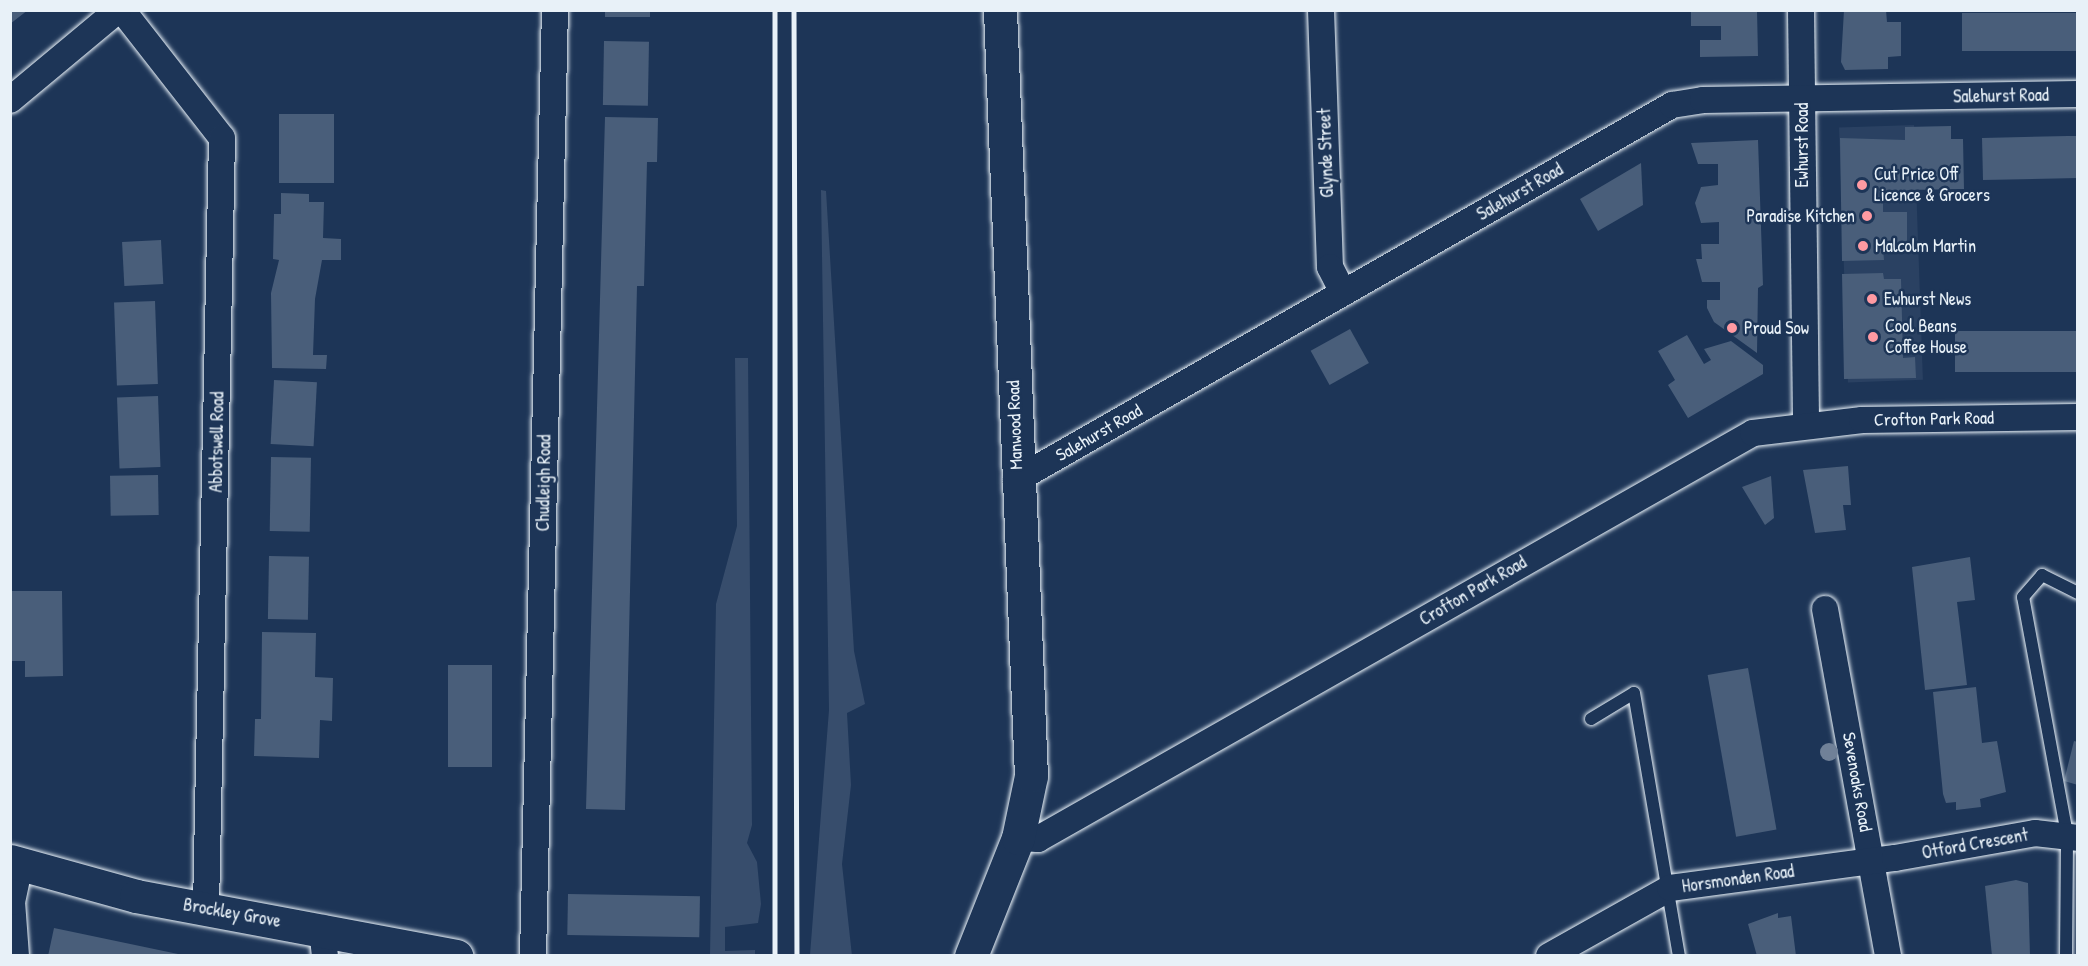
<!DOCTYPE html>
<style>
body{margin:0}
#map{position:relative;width:2088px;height:966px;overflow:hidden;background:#1d3557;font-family:"Patrick Hand",sans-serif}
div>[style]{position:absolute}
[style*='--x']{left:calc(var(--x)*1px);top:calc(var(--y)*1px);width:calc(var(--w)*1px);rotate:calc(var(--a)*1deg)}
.built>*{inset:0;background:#2a4162;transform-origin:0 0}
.green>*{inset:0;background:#374d6c}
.building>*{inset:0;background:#495e7a;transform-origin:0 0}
.roads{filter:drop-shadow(0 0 2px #e8f1f8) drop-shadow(0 0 2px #e8f1f8)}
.lane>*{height:12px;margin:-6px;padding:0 6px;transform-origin:6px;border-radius:6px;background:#1d3557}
.street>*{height:26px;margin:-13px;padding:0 13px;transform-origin:13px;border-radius:13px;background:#1d3557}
.secondary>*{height:33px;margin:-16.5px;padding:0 16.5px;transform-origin:16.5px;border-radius:16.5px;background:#1d3557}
.rail>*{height:4.5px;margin:-2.25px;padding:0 2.25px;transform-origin:2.25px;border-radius:2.25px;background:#e8f1f8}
.trees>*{width:18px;height:18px;margin:-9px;border-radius:50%;background:#708198}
.dots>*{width:16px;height:16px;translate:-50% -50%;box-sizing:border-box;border:3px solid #1d3557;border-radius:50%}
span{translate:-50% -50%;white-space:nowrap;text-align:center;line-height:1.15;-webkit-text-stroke:5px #1d3557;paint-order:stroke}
.street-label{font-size:18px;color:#e8f1f8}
.poi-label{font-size:18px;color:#e8f1f8}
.left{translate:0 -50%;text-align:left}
.right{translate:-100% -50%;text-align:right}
.frame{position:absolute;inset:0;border:12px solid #e8f1f8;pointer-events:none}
</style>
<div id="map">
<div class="built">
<i style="left:1914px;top:125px;width:255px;height:75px;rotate:88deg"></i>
</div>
<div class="green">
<i style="clip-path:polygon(821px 190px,826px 191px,854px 651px,865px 704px,847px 713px,851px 785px,842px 864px,852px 956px,810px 955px,829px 710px)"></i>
<i style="clip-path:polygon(735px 358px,748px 358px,752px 825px,747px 843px,757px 862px,761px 904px,758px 923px,725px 927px,725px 951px,755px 950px,755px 955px,710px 956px,716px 604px,737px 526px)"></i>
</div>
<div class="building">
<i style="clip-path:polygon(10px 10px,28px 10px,10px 24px)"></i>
<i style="left:605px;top:10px;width:45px;height:7px"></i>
<i style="clip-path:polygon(1691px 10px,1757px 10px,1758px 56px,1700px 57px,1700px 40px,1721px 40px,1721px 26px,1691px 26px)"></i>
<i style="clip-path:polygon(1844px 10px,1886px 10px,1887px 22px,1901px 22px,1901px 56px,1888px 57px,1888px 69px,1845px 70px,1841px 62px)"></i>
<i style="left:2078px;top:13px;width:38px;height:116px;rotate:90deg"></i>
<i style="left:604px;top:41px;width:45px;height:64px;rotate:1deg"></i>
<i style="left:279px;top:114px;width:55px;height:69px"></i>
<i style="clip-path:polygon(605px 117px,658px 118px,657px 162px,647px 162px,644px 286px,637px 286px,625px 810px,586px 809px)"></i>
<i style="clip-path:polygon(1951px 126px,1951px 139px,1963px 139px,1964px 189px,1907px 190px,1907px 196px,1883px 191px,1883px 212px,1907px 212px,1907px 248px,1883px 249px,1884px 260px,1842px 261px,1840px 138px,1905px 140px,1905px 127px)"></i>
<i style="clip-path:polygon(2068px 136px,2078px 136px,2078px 178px,1983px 180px,1982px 138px)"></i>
<i style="clip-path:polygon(1758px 140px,1763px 285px,1758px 288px,1757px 353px,1714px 322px,1707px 308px,1707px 300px,1720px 300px,1720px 282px,1702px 282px,1696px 259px,1702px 259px,1701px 244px,1719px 244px,1719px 222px,1701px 223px,1695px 203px,1701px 187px,1718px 185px,1718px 164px,1698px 164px,1691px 143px)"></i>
<i style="clip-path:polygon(1641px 163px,1643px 205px,1598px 231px,1580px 199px)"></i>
<i style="clip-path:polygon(281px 193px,309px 194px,309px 202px,324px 202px,323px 238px,341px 239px,341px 260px,322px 260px,315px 299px,313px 355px,327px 355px,326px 369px,272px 368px,271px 293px,279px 260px,273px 259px,274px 214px,281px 214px)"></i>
<i style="left:161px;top:240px;width:44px;height:39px;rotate:87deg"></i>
<i style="clip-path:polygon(1883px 273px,1884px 279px,1901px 279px,1903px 358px,1915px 357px,1916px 378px,1844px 379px,1842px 274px)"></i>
<i style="left:155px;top:301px;width:83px;height:41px;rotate:88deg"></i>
<i style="left:1350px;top:329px;width:39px;height:45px;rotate:61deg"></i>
<i style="left:2078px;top:331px;width:41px;height:123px;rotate:90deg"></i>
<i style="clip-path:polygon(1687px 335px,1704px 364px,1711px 360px,1704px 349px,1731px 341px,1763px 365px,1763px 374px,1688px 418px,1668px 385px,1675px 380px,1658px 351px)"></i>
<i style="left:274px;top:380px;width:43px;height:64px;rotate:3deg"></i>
<i style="left:158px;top:396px;width:71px;height:41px;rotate:88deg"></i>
<i style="left:271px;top:457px;width:40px;height:74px;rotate:1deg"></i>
<i style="clip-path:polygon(1848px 466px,1851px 505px,1843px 505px,1846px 530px,1815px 533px,1803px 470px)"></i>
<i style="left:158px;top:475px;width:40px;height:48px;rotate:89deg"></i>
<i style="clip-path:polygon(1771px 476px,1774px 518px,1765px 525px,1742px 487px)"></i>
<i style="left:269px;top:556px;width:40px;height:63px;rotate:1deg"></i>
<i style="clip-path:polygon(1970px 557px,1975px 600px,1957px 602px,1967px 685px,1925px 690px,1912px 567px)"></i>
<i style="clip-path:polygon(10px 591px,62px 591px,63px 676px,25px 677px,25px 661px,10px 661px)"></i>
<i style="clip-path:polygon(262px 632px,316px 633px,315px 677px,333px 678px,332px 721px,320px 720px,319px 758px,254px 756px,255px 719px,261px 719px)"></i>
<i style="left:448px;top:665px;width:44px;height:102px"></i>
<i style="left:1748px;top:668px;width:164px;height:41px;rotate:80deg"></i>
<i style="clip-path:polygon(1976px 687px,1982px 743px,1997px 741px,2006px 792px,1980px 799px,1981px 807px,1956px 810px,1956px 802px,1946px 803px,1943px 794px,1933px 692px)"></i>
<i style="clip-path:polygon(2074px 741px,2078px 742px,2078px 785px,2064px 781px)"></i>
<i style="clip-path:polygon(2016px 880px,2028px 883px,2030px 956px,1992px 956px,1985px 886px)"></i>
<i style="left:568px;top:894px;width:132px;height:41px;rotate:1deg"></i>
<i style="clip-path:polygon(1778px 913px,1778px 918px,1791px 916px,1796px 956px,1757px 956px,1748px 924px)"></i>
<i style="clip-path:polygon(54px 928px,178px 954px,178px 956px,48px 956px)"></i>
</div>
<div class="roads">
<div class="lane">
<i style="--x:1591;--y:719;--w:50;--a:-31.2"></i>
<i style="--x:1634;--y:693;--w:267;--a:80.3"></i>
<i style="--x:2066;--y:956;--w:122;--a:-89.5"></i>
<i style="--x:2067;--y:834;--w:241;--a:-100.5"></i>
<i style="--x:2023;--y:597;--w:29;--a:-49"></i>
<i style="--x:2042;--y:575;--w:40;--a:26.6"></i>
</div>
<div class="street">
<i style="--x:122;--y:10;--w:162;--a:52"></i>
<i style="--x:222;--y:138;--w:771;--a:91.19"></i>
<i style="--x:1321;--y:10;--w:257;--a:88"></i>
<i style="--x:1330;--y:267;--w:29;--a:63"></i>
<i style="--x:1801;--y:10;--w:413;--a:89.3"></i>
<i style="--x:10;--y:100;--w:141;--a:-39.8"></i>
<i style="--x:1016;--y:480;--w:756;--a:-29.75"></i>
<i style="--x:1672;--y:105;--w:31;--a:-9"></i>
<i style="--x:1703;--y:100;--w:375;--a:-0.9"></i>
<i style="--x:1825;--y:609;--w:353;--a:79.7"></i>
<i style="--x:1018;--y:838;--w:20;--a:3"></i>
<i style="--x:1038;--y:839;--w:822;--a:-29.59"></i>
<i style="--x:1753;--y:433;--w:110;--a:-6.8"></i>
<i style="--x:1862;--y:420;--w:216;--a:-0.8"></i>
<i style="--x:322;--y:928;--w:28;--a:84"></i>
<i style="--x:16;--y:956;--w:54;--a:-94.2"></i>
<i style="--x:12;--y:902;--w:39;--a:-78"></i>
<i style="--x:533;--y:956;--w:946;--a:-88.67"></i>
<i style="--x:1549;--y:956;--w:139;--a:-29.3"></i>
<i style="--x:1670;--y:888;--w:227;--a:-7.6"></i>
<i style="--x:1895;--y:858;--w:142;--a:-10.1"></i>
<i style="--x:2035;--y:833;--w:43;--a:6.6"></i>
</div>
<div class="secondary">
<i style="--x:10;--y:861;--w:131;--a:15.5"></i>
<i style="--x:136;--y:896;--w:326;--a:10.6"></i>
<i style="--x:971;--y:956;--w:127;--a:-68.3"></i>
<i style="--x:1018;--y:838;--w:63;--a:-78.2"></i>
<i style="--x:1031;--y:776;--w:767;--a:-92.32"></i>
</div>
</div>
<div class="rail">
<i style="--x:775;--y:10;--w:946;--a:90"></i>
<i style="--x:794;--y:10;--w:946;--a:89.82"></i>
</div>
<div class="trees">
<i style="left:1829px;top:752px"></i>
</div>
<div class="dots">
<i style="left:1862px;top:185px;background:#ff9aa2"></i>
<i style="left:1867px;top:216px;background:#ff9aa2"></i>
<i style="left:1863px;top:246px;background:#ff9aa2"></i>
<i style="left:1872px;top:299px;background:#ff9aa2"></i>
<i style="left:1732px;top:328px;background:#ff9aa2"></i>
<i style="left:1873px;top:337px;background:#ff9aa2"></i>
</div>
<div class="street-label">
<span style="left:2001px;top:96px;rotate:-1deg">Salehurst Road</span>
<span style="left:1802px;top:145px;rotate:-90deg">Ewhurst Road</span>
<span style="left:1326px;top:153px;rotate:-92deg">Glynde Street</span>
<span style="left:1520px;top:192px;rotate:-30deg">Salehurst Road</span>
<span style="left:1934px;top:419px;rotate:-1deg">Crofton Park Road</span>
<span style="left:1015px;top:425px;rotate:-92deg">Manwood Road</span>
<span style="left:1099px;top:433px;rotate:-30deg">Salehurst Road</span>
<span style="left:217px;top:442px;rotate:-89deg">Abbotswell Road</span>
<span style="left:544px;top:483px;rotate:-89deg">Chudleigh Road</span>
<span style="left:1473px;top:591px;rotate:-30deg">Crofton Park Road</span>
<span style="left:1857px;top:782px;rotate:80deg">Sevenoaks Road</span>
<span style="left:1975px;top:844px;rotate:-10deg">Otford Crescent</span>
<span style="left:1738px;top:879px;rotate:-8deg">Horsmonden Road</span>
<span style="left:232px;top:913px;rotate:10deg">Brockley Grove</span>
</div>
<div class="poi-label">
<span class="left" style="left:1874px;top:185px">Cut Price Off<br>Licence &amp; Grocers</span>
<span class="right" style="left:1855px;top:216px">Paradise Kitchen</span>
<span class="left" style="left:1875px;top:246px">Malcolm Martin</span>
<span class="left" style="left:1884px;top:299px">Ewhurst News</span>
<span class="left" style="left:1885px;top:337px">Cool Beans<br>Coffee House</span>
<span class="left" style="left:1744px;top:328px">Proud Sow</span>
</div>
<div class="frame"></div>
</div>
